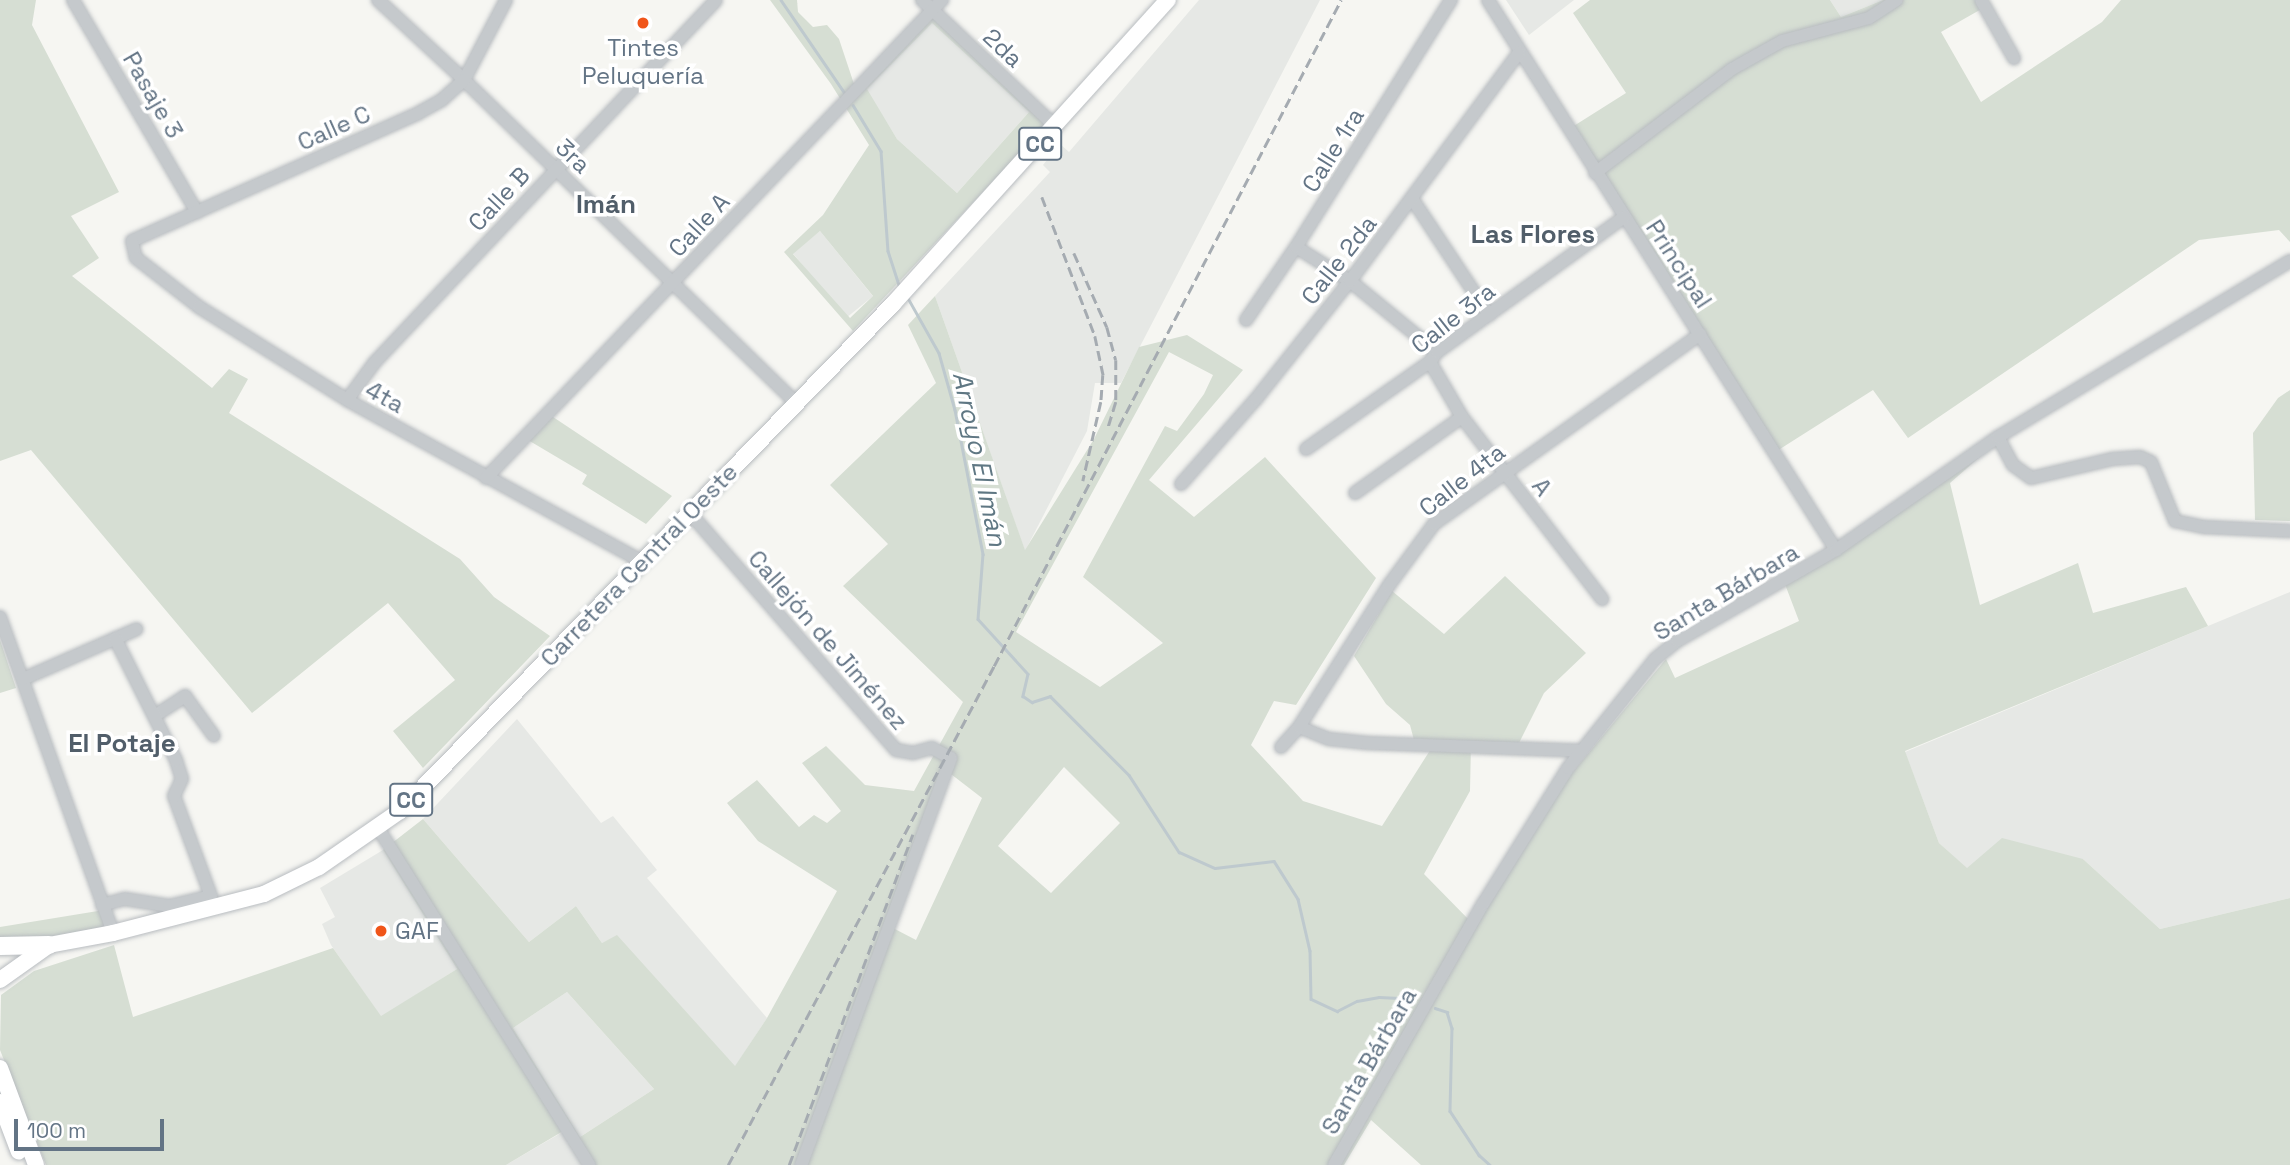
<!DOCTYPE html>
<meta charset="utf-8">
<style>
body{margin:0}
#map{position:relative;width:2290px;height:1165px;overflow:hidden;background:#f6f6f2;font-family:"Space Grotesk",sans-serif}
div>[style]{position:absolute}
[style*='--x']{left:calc(var(--x)*1px);top:calc(var(--y)*1px);width:calc(var(--w)*1px);rotate:calc(var(--a)*1deg)}
.built>*{inset:0;background:#e6e8e5;transform-origin:0 0}
.green>*{inset:0;background:#d6ded3}
.stream>*{height:2.5px;margin:-1.25px;padding:0 1.25px;transform-origin:1.25px;border-radius:1.25px;background:#bec9ce}
.roads{filter:drop-shadow(0 0 2px #b8bcc0) drop-shadow(0 0 2px #b8bcc0)}
.minor>*{height:12px;margin:-6px;padding:0 6px;transform-origin:6px;border-radius:6px;background:#c5c9cc}
.major>*{height:16px;margin:-8px;padding:0 8px;transform-origin:8px;border-radius:8px;background:#fff}
.highway>*{height:18px;margin:-9px;padding:0 9px;transform-origin:9px;border-radius:9px;background:#fff}
.rail>*{height:2.5px;margin-top:-1.25px;transform-origin:0;background:repeating-linear-gradient(90deg,#a5abb1 0 10px,transparent 0 15px)}
.dots>*{width:19px;height:19px;translate:-50% -50%;box-sizing:border-box;border:4px solid #fff;border-radius:50%}
span{translate:-50% -50%;white-space:nowrap;text-align:center;line-height:1.15;-webkit-text-stroke:7px #fff;paint-order:stroke}
.shield-label span{padding:2px 5px;background:#fff;border:2px solid;border-radius:5px;-webkit-text-stroke-width:0}
.shield-label{font-size:23px;color:#637485;font-weight:700}
.poi-label{font-size:24px;color:#637485}
.left{translate:0 -50%;text-align:left}
.street-label{font-size:24px;color:#637485}
.neighbourhood-label{font-size:26px;color:#515e6a;font-weight:700}
.water-label{font-size:26px;color:#5f7783;font-style:italic}
.scale{position:absolute;left:14px;top:1119px;width:150px;height:32px;box-sizing:border-box;border:4px solid #637485;border-top:0;padding-left:9px;font-size:21px;line-height:24px;white-space:nowrap;color:#637485;-webkit-text-stroke:5px #fff;paint-order:stroke}
</style>
<div id="map">
<div class="built">
<i style="clip-path:polygon(1199px 0,1320px 0,1121px 383px,1095px 383px,1087px 431px,1025px 551px,935px 296px,1050px 172px,1043px 165px,1060px 144px,1069px 152px)"></i>
<i style="clip-path:polygon(1506px 0,1574px 0,1529px 35px)"></i>
<i style="clip-path:polygon(1830px 0,1883px 0,1841px 17px)"></i>
<i style="clip-path:polygon(932px 22px,1029px 112px,957px 193px,897px 139px,866px 89px)"></i>
<i style="left:820px;top:231px;width:84px;height:35px;rotate:51deg"></i>
<i style="clip-path:polygon(2290px 592px,2290px 898px,2160px 929px,2083px 859px,1967px 869px,1939px 843px,1905px 752px)"></i>
<i style="clip-path:polygon(517px 719px,601px 823px,613px 816px,657px 870px,647px 878px,767px 1018px,735px 1067px,617px 936px,602px 943px,576px 906px,529px 942px,423px 819px)"></i>
<i style="clip-path:polygon(383px 850px,457px 969px,381px 1017px,331px 945px,322px 924px,335px 917px,320px 888px)"></i>
<i style="clip-path:polygon(567px 992px,654px 1089px,580px 1137px,513px 1028px)"></i>
<i style="clip-path:polygon(566px 1130px,591px 1165px,506px 1165px)"></i>
</div>
<div class="green">
<i style="clip-path:polygon(0 0,36px 0,32px 25px,119px 192px,71px 216px,99px 258px,72px 276px,212px 388px,229px 369px,248px 379px,229px 413px,460px 559px,494px 597px,550px 636px,423px 768px,393px 731px,455px 680px,388px 603px,252px 713px,31px 450px,0 461px)"></i>
<i style="clip-path:polygon(evenodd,770px 0,797px 0,798px 12px,813px 27px,827px 25px,839px 39px,854px 84px,931px 6px,1051px 119px,853px 331px,784px 252px,823px 215px,869px 145px,831px 84px,770px 0,932px 23px,1029px 112px,957px 193px,897px 139px,867px 89px,932px 23px,770px 0,820px 231px,873px 296px,850px 318px,793px 254px,820px 231px)"></i>
<i style="clip-path:polygon(1590px 0,1830px 0,1841px 17px,1883px 0,1981px 0,1985px 7px,1941px 32px,1981px 102px,2102px 22px,2121px 0,2290px 0,2290px 242px,2279px 230px,2199px 240px,1908px 438px,1873px 390px,1777px 451px,1569px 129px,1626px 93px,1573px 13px)"></i>
<i style="clip-path:polygon(evenodd,935px 296px,1025px 550px,1094px 439px,1139px 347px,1187px 335px,1243px 370px,1149px 480px,1194px 517px,1265px 457px,1376px 578px,1296px 705px,1274px 701px,1251px 745px,1303px 801px,1382px 826px,1434px 744px,1415px 744px,1410px 725px,1386px 704px,1354px 656px,1392px 591px,1444px 634px,1505px 576px,1586px 653px,1544px 693px,1518px 745px,1471px 743px,1470px 791px,1424px 874px,1473px 924px,1572px 773px,1666px 659px,1675px 678px,1799px 621px,1783px 579px,1991px 447px,1950px 483px,1980px 605px,2078px 563px,2093px 613px,2186px 587px,2208px 626px,1905px 751px,1939px 843px,1967px 868px,2002px 838px,2083px 859px,2160px 929px,2290px 898px,2290px 1165px,1421px 1165px,1371px 1120px,1344px 1165px,591px 1165px,565px 1130px,506px 1165px,46px 1165px,0 1050px,1px 995px,34px 971px,114px 945px,133px 1017px,333px 948px,381px 1016px,457px 969px,383px 850px,423px 819px,529px 942px,576px 906px,602px 943px,617px 935px,735px 1066px,767px 1018px,837px 891px,758px 841px,727px 803px,757px 780px,799px 827px,814px 815px,827px 823px,841px 811px,802px 763px,826px 746px,865px 785px,914px 791px,963px 702px,843px 586px,888px 544px,830px 485px,936px 383px,908px 325px,935px 296px,1169px 352px,1213px 375px,1204px 394px,1177px 431px,1165px 426px,1083px 577px,1163px 643px,1100px 687px,1016px 632px,1169px 352px,935px 296px,1064px 767px,1120px 823px,1051px 893px,998px 846px,1064px 767px,935px 296px,947px 771px,982px 798px,916px 940px,891px 927px,947px 771px,935px 296px,567px 992px,654px 1089px,580px 1137px,513px 1028px,567px 992px)"></i>
<i style="clip-path:polygon(2290px 390px,2290px 521px,2255px 520px,2253px 433px,2278px 398px)"></i>
<i style="clip-path:polygon(550px 415px,672px 496px,646px 524px,582px 484px,587px 475px,528px 440px)"></i>
<i style="clip-path:polygon(0 640px,16px 688px,0 693px)"></i>
<i style="clip-path:polygon(104px 910px,113px 933px,0 946px,0 927px)"></i>
</div>
<div class="stream">
<i style="--x:781;--y:0;--w:112;--a:55.6"></i>
<i style="--x:853;--y:105;--w:54;--a:58.7"></i>
<i style="--x:881;--y:151;--w:100;--a:86"></i>
<i style="--x:888;--y:251;--w:38;--a:72"></i>
<i style="--x:908;--y:298;--w:63;--a:60.6"></i>
<i style="--x:939;--y:353;--w:59;--a:74.3"></i>
<i style="--x:955;--y:410;--w:147;--a:79"></i>
<i style="--x:983;--y:554;--w:65;--a:94.4"></i>
<i style="--x:978;--y:619;--w:74;--a:47.7"></i>
<i style="--x:1028;--y:674;--w:23;--a:103"></i>
<i style="--x:1023;--y:696;--w:11;--a:34"></i>
<i style="--x:1032;--y:702;--w:19;--a:-18"></i>
<i style="--x:1050;--y:696;--w:112;--a:45"></i>
<i style="--x:1129;--y:775;--w:92;--a:57"></i>
<i style="--x:1179;--y:852;--w:39;--a:24"></i>
<i style="--x:1215;--y:868;--w:59;--a:-6.8"></i>
<i style="--x:1274;--y:861;--w:45;--a:57.7"></i>
<i style="--x:1298;--y:899;--w:53;--a:77"></i>
<i style="--x:1310;--y:951;--w:48;--a:88.8"></i>
<i style="--x:1311;--y:999;--w:29;--a:25"></i>
<i style="--x:1337;--y:1011;--w:22;--a:-27"></i>
<i style="--x:1357;--y:1001;--w:22;--a:-10"></i>
<i style="--x:1379;--y:997;--w:35;--a:3"></i>
<i style="--x:1435;--y:1008;--w:13;--a:18"></i>
<i style="--x:1447;--y:1012;--w:17;--a:73"></i>
<i style="--x:1452;--y:1028;--w:83;--a:91.4"></i>
<i style="--x:1450;--y:1111;--w:53;--a:56.6"></i>
<i style="--x:1479;--y:1155;--w:15;--a:42"></i>
</div>
<div class="roads">
<div class="minor">
<i style="--x:73;--y:0;--w:246;--a:59.7"></i>
<i style="--x:378;--y:0;--w:117;--a:42.9"></i>
<i style="--x:464;--y:80;--w:463;--a:44.2"></i>
<i style="--x:506;--y:0;--w:90;--a:117.7"></i>
<i style="--x:464;--y:80;--w:30;--a:138"></i>
<i style="--x:442;--y:100;--w:26;--a:151"></i>
<i style="--x:419;--y:113;--w:314;--a:156"></i>
<i style="--x:132;--y:241;--w:17;--a:77"></i>
<i style="--x:136;--y:258;--w:80;--a:37.9"></i>
<i style="--x:199;--y:307;--w:175;--a:32.1"></i>
<i style="--x:347;--y:400;--w:335;--a:28.7"></i>
<i style="--x:922;--y:0;--w:185;--a:43.5"></i>
<i style="--x:1488;--y:0;--w:651;--a:57.68"></i>
<i style="--x:1981;--y:0;--w:67;--a:60.4"></i>
<i style="--x:1595;--y:173;--w:172;--a:-37.2"></i>
<i style="--x:1732;--y:69;--w:57;--a:-29.2"></i>
<i style="--x:1782;--y:41;--w:90;--a:-14.8"></i>
<i style="--x:1869;--y:18;--w:33;--a:-33"></i>
<i style="--x:1413;--y:200;--w:138;--a:56.5"></i>
<i style="--x:1296;--y:247;--w:64;--a:32.2"></i>
<i style="--x:1350;--y:281;--w:112;--a:39.2"></i>
<i style="--x:1246;--y:320;--w:88;--a:-55.6"></i>
<i style="--x:1296;--y:247;--w:292;--a:-57.9"></i>
<i style="--x:1430;--y:362;--w:64;--a:59.8"></i>
<i style="--x:1462;--y:417;--w:230;--a:52.4"></i>
<i style="--x:347;--y:400;--w:47;--a:-53.6"></i>
<i style="--x:375;--y:362;--w:497;--a:-46.7"></i>
<i style="--x:1998;--y:437;--w:32;--a:62"></i>
<i style="--x:2013;--y:465;--w:22;--a:36"></i>
<i style="--x:2031;--y:478;--w:83;--a:-13.2"></i>
<i style="--x:2112;--y:459;--w:28;--a:-4"></i>
<i style="--x:2140;--y:457;--w:12;--a:24"></i>
<i style="--x:2151;--y:462;--w:64;--a:67.9"></i>
<i style="--x:2175;--y:521;--w:30;--a:12"></i>
<i style="--x:2204;--y:527;--w:86;--a:2.7"></i>
<i style="--x:1306;--y:449;--w:151;--a:-35.1"></i>
<i style="--x:1430;--y:362;--w:12;--a:-55"></i>
<i style="--x:1437;--y:352;--w:231;--a:-35.8"></i>
<i style="--x:486;--y:478;--w:661;--a:-46.35"></i>
<i style="--x:1181;--y:484;--w:113;--a:-48.6"></i>
<i style="--x:1256;--y:399;--w:151;--a:-51.5"></i>
<i style="--x:1350;--y:281;--w:284;--a:-53.5"></i>
<i style="--x:1355;--y:493;--w:131;--a:-35.4"></i>
<i style="--x:690;--y:513;--w:314;--a:49"></i>
<i style="--x:896;--y:750;--w:17;--a:10"></i>
<i style="--x:913;--y:753;--w:20;--a:-15"></i>
<i style="--x:932;--y:748;--w:21;--a:28"></i>
<i style="--x:951;--y:758;--w:434;--a:110.2"></i>
<i style="--x:0;--y:617;--w:336;--a:70.3"></i>
<i style="--x:23;--y:679;--w:124;--a:-23.7"></i>
<i style="--x:156;--y:715;--w:35;--a:-33"></i>
<i style="--x:185;--y:696;--w:49;--a:54.1"></i>
<i style="--x:1299;--y:727;--w:32;--a:22"></i>
<i style="--x:1329;--y:739;--w:39;--a:6"></i>
<i style="--x:1368;--y:743;--w:214;--a:2.1"></i>
<i style="--x:1281;--y:747;--w:27;--a:-48"></i>
<i style="--x:1299;--y:727;--w:168;--a:-57.6"></i>
<i style="--x:1389;--y:585;--w:76;--a:-53.6"></i>
<i style="--x:1434;--y:524;--w:327;--a:-35.5"></i>
<i style="--x:378;--y:828;--w:398;--a:57.9"></i>
<i style="--x:102;--y:905;--w:24;--a:-15"></i>
<i style="--x:125;--y:899;--w:45;--a:9"></i>
<i style="--x:169;--y:906;--w:43;--a:-13.4"></i>
<i style="--x:211;--y:896;--w:107;--a:-110.3"></i>
<i style="--x:174;--y:796;--w:19;--a:-65"></i>
<i style="--x:182;--y:779;--w:20;--a:-108"></i>
<i style="--x:176;--y:760;--w:136;--a:-116.6"></i>
<i style="--x:1334;--y:1165;--w:301;--a:-60.3"></i>
<i style="--x:1483;--y:904;--w:160;--a:-58"></i>
<i style="--x:1568;--y:768;--w:139;--a:-51.4"></i>
<i style="--x:1655;--y:659;--w:28;--a:-39"></i>
<i style="--x:1677;--y:641;--w:183;--a:-29.8"></i>
<i style="--x:1836;--y:550;--w:198;--a:-34.9"></i>
<i style="--x:1998;--y:437;--w:341;--a:-31.1"></i>
</div>
<div class="major">
<i style="--x:38;--y:947;--w:76;--a:-10.6"></i>
<i style="--x:113;--y:933;--w:156;--a:-14.5"></i>
<i style="--x:264;--y:894;--w:61;--a:-26.1"></i>
<i style="--x:319;--y:867;--w:98;--a:-34.7"></i>
<i style="--x:400;--y:811;--w:707;--a:-45.8"></i>
<i style="--x:893;--y:304;--w:410;--a:-47.9"></i>
<i style="--x:0;--y:980;--w:60;--a:-35.5"></i>
<i style="--x:0;--y:1068;--w:103;--a:69.6"></i>
<i style="--x:0;--y:1102;--w:53;--a:69.2"></i>
</div>
<div class="highway">
<i style="--x:0;--y:946;--w:49;--a:-1.2"></i>
</div>
</div>
<div class="rail">
<i style="--x:1042;--y:197;--w:149;--a:69.1"></i>
<i style="--x:1095;--y:336;--w:40;--a:78"></i>
<i style="--x:1103;--y:375;--w:27;--a:94"></i>
<i style="--x:1101;--y:402;--w:81;--a:102.8"></i>
<i style="--x:1074;--y:253;--w:81;--a:66"></i>
<i style="--x:1107;--y:327;--w:34;--a:75"></i>
<i style="--x:1116;--y:360;--w:42;--a:90"></i>
<i style="--x:1116;--y:402;--w:28;--a:107"></i>
<i style="--x:728;--y:1165;--w:565;--a:-61.94"></i>
<i style="--x:994;--y:666;--w:751;--a:-62.48"></i>
<i style="--x:789;--y:1165;--w:353;--a:-69.5"></i>
</div>
<div class="dots">
<i style="left:643px;top:23px;background:#f05519"></i>
<i style="left:381px;top:931px;background:#f05519"></i>
</div>
<div class="shield-label">
<span style="left:1040px;top:144px">CC</span>
<span style="left:411px;top:800px">CC</span>
</div>
<div class="poi-label">
<span style="left:643px;top:62px">Tintes<br>Peluquería</span>
<span class="left" style="left:395px;top:931px">GAF</span>
</div>
<div class="street-label">
<span style="left:1003px;top:48px;rotate:43deg">2da</span>
<span style="left:153px;top:95px;rotate:60deg">Pasaje 3</span>
<span style="left:334px;top:128px;rotate:-24deg">Calle C</span>
<span style="left:1333px;top:150px;rotate:-58deg">Calle 1ra</span>
<span style="left:573px;top:156px;rotate:44deg">3ra</span>
<span style="left:499px;top:199px;rotate:-47deg">Calle B</span>
<span style="left:699px;top:225px;rotate:-47deg">Calle A</span>
<span style="left:1339px;top:260px;rotate:-52deg">Calle 2da</span>
<span style="left:1679px;top:264px;rotate:57deg">Principal</span>
<span style="left:1453px;top:318px;rotate:-38deg">Calle 3ra</span>
<span style="left:385px;top:397px;rotate:29deg">4ta</span>
<span style="left:1462px;top:480px;rotate:-38deg">Calle 4ta</span>
<span style="left:1542px;top:487px;rotate:53deg">A</span>
<span style="left:639px;top:565px;rotate:-46deg">Carretera Central Oeste</span>
<span style="left:1726px;top:592px;rotate:-31deg">Santa Bárbara</span>
<span style="left:828px;top:640px;rotate:49deg">Callejón de Jiménez</span>
<span style="left:1369px;top:1061px;rotate:-60deg">Santa Bárbara</span>
</div>
<div class="neighbourhood-label">
<span style="left:606px;top:205px">Imán</span>
<span style="left:1533px;top:235px">Las Flores</span>
<span style="left:122px;top:744px">El Potaje</span>
</div>
<div class="water-label">
<span style="left:979px;top:459px;rotate:78deg">Arroyo El Imán</span>
</div>
<div class="scale">100 m</div>
</div>
